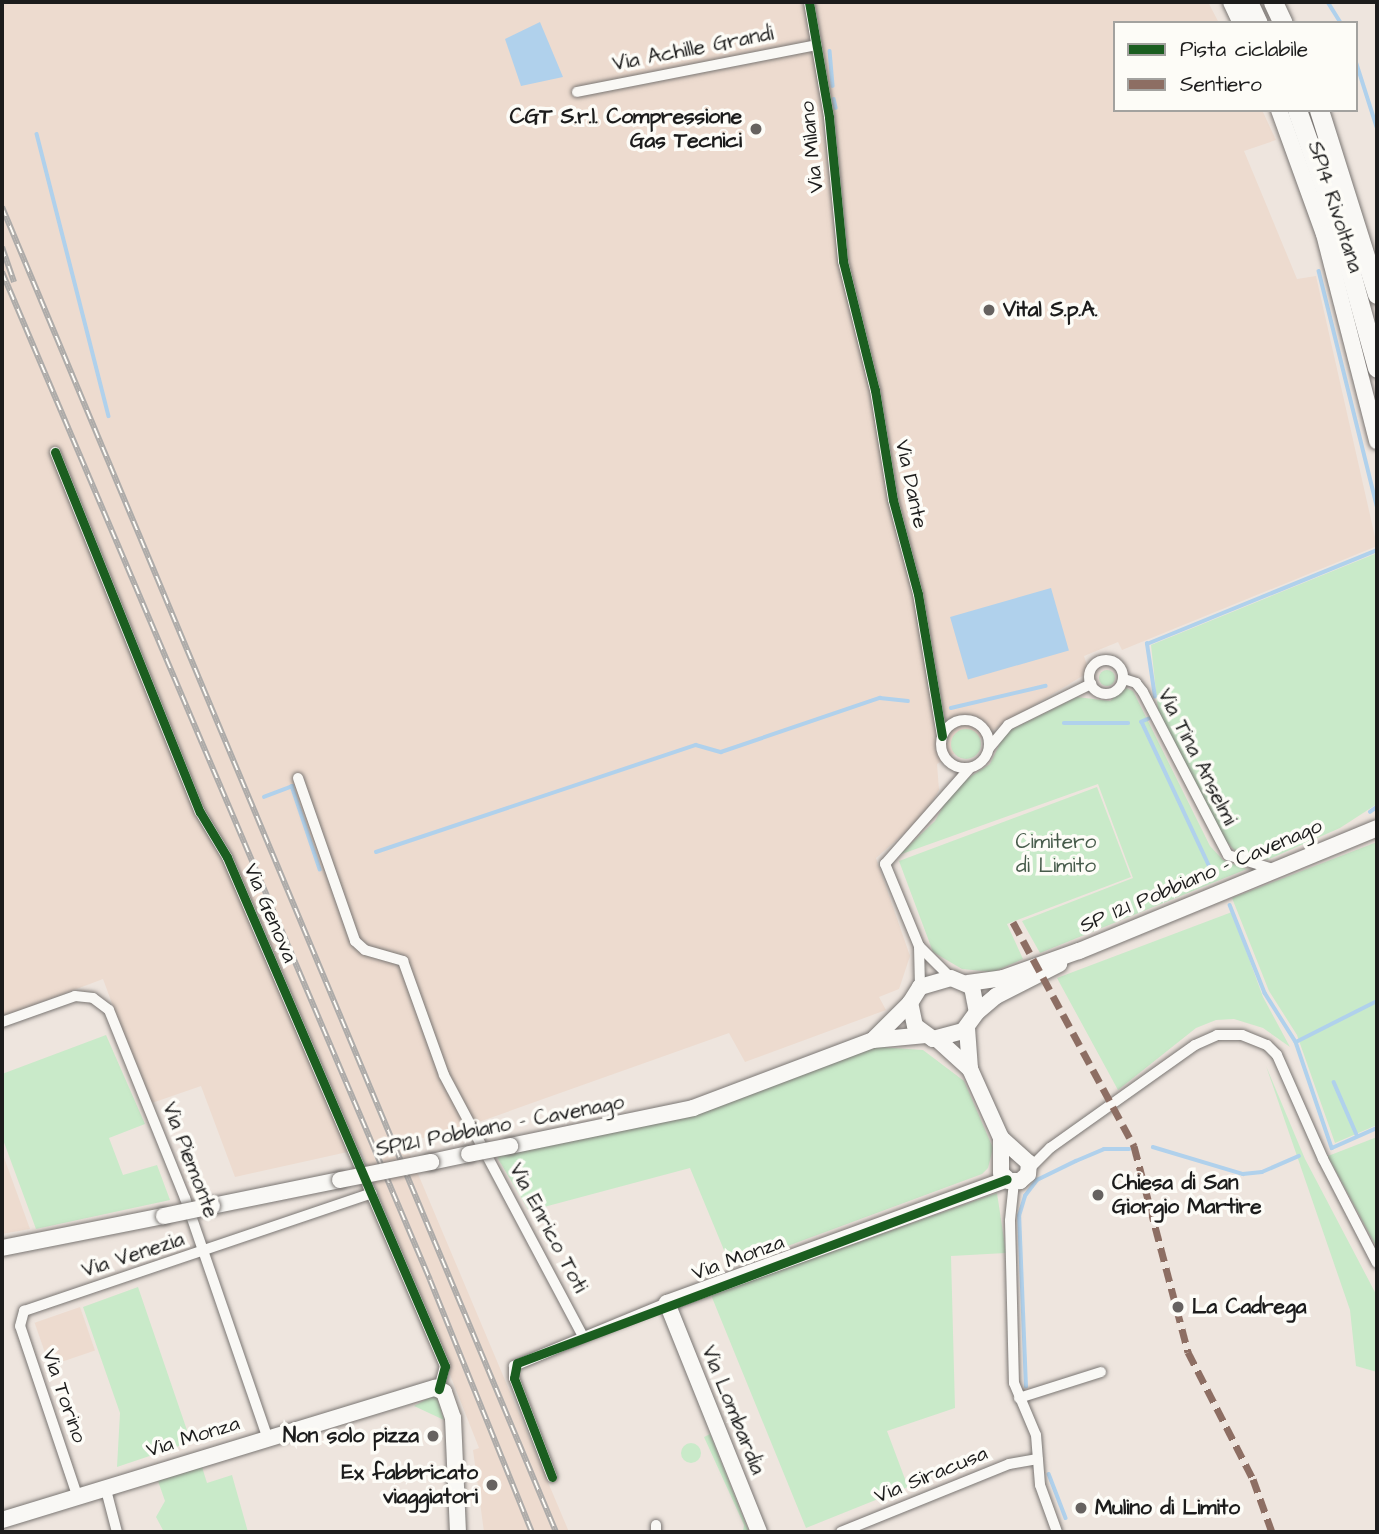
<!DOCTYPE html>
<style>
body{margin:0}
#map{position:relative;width:1379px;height:1534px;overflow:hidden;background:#eee5de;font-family:"Architects Daughter",sans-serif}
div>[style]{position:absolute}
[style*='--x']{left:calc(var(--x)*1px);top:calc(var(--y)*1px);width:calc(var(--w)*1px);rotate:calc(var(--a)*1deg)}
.built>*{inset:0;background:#eddbcf;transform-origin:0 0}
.green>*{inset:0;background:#c9eac9}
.round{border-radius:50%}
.water>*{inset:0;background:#b0d1ec;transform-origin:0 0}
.stream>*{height:3.5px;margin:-1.75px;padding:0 1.75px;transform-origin:1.75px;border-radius:1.75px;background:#b0d1ec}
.roads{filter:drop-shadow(0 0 2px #7a7673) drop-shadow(0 0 2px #7a7673)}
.street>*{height:10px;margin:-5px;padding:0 5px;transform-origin:5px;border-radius:5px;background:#f9f8f5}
.street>.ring{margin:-5px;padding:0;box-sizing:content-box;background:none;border:10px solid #f9f8f5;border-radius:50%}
.secondary>*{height:16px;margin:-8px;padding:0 8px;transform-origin:8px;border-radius:8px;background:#f9f8f5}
.highway>*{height:19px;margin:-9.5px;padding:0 9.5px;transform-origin:9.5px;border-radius:9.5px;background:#f9f8f5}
.rail>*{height:6px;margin-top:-3px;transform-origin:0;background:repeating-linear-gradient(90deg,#fdfcf7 0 10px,#adaba9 0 20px);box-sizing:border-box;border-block:2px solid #adaba9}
.bridges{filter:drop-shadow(0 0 2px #7a7673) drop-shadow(0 0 2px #7a7673)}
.secondary-bridge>*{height:16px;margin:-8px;padding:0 8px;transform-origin:8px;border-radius:8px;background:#f9f8f5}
.quiet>*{height:7px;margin-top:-3.5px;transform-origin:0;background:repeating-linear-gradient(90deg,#8d6e63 0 14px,transparent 0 21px)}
.cycleway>*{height:9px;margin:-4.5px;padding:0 4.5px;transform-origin:4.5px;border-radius:4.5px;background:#1b5e20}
.dots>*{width:19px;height:19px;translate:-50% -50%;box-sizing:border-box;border:4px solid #fdfcf7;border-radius:50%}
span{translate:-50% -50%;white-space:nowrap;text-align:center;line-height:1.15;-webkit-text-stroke:7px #fdfcf7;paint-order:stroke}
.street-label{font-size:21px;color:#1c1c1c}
.poi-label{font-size:21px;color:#1c1c1c;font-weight:700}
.right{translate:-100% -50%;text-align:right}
.left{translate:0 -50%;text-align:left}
.park-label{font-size:21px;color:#475b4b}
.frame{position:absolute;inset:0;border:4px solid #1c1c1c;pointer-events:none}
.legend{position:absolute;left:1113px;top:21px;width:245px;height:91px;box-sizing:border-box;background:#fdfcf7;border:2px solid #a3a29f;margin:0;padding:9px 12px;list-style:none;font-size:21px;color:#1c1c1c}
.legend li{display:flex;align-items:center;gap:14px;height:35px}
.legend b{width:35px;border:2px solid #a3a29f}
</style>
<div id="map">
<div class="built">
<i style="clip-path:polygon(2px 2px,1208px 2px,1219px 23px,1115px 23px,1115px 110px,1262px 110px,1276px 140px,1244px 151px,1297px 279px,1316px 276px,1377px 546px,1122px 650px,1118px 642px,1084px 656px,1089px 672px,937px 764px,939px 790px,923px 817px,876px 858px,910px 956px,899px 989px,879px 997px,886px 1010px,745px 1062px,729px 1033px,476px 1123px,405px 1143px,569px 1532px,484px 1532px,473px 1450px,479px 1448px,361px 1149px,235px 1177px,201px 1086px,149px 1104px,103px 979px,2px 1017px)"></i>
<i style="clip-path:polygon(2px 1152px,30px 1229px,2px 1234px)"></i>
<i style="left:80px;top:1307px;width:46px;height:48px;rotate:71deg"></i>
</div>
<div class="green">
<i style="clip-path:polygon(1377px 553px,1377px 804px,1340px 828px,1267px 860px,1235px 851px,1220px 834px,1158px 710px,1151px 645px)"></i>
<i class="round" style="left:1099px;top:670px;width:16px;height:16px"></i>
<i style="clip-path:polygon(1126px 688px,1133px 691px,1210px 846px,1223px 860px,1247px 869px,1040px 953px,1022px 921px,1133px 878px,1098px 784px,899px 855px,935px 821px,954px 787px,990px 764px,1005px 733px,1077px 697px,1110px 701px)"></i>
<i class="round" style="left:951px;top:729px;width:30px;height:30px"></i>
<i style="clip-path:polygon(1097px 787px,1131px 877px,1007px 924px,1023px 959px,993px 972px,962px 969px,933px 952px,899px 861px)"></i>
<i style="clip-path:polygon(1377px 842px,1377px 1125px,1335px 1143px,1297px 1035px,1269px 991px,1232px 898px)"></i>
<i style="clip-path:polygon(1232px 912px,1263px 997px,1290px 1047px,1263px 1028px,1234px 1019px,1216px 1020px,1196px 1028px,1118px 1090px,1057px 978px)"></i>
<i style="clip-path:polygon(106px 1035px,145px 1124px,109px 1138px,123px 1175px,157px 1165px,170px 1200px,36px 1229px,2px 1137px,2px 1074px)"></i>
<i style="clip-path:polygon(879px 1047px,923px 1050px,964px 1081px,993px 1148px,988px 1168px,982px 1174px,731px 1267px,690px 1168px,529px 1211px,497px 1157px)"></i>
<i style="clip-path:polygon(1266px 1066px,1305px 1159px,1377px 1296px,1377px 1372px,1356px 1366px,1350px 1310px)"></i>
<i style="clip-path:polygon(1377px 1137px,1377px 1248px,1328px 1156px)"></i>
<i style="clip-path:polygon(997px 1193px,1006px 1253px,951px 1256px,955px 1408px,887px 1431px,908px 1487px,806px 1528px,711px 1295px)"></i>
<i style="clip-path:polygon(138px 1287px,191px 1442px,117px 1467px,120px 1413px,83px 1307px)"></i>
<i style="clip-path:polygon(436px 1394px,444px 1420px,414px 1406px)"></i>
<i style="clip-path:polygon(710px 1434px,749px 1532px,743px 1532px,744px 1525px,704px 1437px)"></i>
<i class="round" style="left:681px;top:1443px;width:20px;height:20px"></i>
<i style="clip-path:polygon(202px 1467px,207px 1483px,232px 1475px,248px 1532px,164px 1532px,156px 1517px,165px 1501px,158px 1481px)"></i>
</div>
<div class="water">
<i style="clip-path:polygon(540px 22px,563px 77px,521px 86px,505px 39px)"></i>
<i style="left:1051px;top:588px;width:65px;height:105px;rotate:74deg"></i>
</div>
<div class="stream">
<i style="--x:1328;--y:2;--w:25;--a:58"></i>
<i style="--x:830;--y:51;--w:35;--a:85"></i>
<i style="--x:1356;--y:61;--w:69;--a:72.3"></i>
<i style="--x:834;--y:99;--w:9;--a:77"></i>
<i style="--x:37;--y:134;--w:291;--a:75.7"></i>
<i style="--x:1319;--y:271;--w:242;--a:76.1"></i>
<i style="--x:1155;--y:697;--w:54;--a:-98.6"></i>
<i style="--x:1147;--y:644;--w:248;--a:-22.2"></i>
<i style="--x:951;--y:708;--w:97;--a:-13.2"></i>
<i style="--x:1149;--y:719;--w:8;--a:157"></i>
<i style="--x:1142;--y:722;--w:170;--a:64.9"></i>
<i style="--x:1064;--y:723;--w:64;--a:0"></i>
<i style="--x:264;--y:797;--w:30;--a:-21"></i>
<i style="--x:292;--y:786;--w:88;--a:71.4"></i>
<i style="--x:1370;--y:812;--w:9;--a:-36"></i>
<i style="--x:376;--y:852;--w:337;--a:-18.5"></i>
<i style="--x:696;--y:745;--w:26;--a:16"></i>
<i style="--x:721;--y:752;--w:168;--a:-18.8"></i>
<i style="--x:880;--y:698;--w:28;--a:6"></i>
<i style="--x:1230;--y:905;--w:95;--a:68.3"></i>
<i style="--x:1265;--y:993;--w:58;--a:57.7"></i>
<i style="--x:1296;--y:1042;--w:112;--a:71.2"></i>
<i style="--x:1332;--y:1148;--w:49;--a:-24"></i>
<i style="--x:1296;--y:1042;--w:91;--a:-26.8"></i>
<i style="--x:1334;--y:1082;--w:58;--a:66.5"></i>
<i style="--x:1153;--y:1147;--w:94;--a:16.7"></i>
<i style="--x:1243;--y:1174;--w:19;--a:-6"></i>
<i style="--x:1262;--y:1172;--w:40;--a:-23.4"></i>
<i style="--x:1026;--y:1387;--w:171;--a:-92.3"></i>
<i style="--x:1019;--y:1216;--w:21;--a:-73"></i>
<i style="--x:1025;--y:1196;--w:20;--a:-53"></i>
<i style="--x:1037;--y:1180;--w:43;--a:-26"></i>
<i style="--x:1076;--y:1161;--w:30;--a:-23"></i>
<i style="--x:1104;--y:1149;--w:25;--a:0"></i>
<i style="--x:1049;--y:1474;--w:47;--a:68.9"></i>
</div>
<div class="roads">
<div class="street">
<i style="--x:809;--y:2;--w:117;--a:80.1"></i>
<i style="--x:829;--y:117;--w:145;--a:84.4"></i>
<i style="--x:843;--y:261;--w:133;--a:76.1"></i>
<i style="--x:875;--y:390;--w:111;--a:80.7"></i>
<i style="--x:893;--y:500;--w:97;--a:75.1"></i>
<i style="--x:918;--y:594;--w:144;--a:80.4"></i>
<i style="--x:577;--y:92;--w:244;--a:-11.1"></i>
<i style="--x:55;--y:452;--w:388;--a:68.1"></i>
<i style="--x:200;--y:812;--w:52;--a:59"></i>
<i style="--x:227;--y:857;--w:554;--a:66.81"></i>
<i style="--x:445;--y:1366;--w:24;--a:105"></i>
<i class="ring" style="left:1089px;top:660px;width:24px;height:24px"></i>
<i style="--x:1124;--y:679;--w:13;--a:18"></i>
<i style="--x:1136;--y:683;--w:11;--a:52"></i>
<i style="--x:1143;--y:692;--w:184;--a:62.5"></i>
<i style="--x:1228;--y:855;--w:47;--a:17.3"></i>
<i class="ring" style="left:941px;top:720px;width:38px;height:38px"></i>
<i style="--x:989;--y:748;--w:30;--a:-50"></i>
<i style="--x:1008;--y:725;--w:93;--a:-26.3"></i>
<i style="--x:298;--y:778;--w:173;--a:70.7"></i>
<i style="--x:355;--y:941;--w:13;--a:42"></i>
<i style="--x:365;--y:950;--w:40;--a:16"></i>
<i style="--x:403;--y:961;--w:121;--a:70.2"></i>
<i style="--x:444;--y:1075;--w:296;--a:62"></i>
<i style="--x:919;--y:946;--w:45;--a:45"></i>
<i style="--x:920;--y:987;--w:41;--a:-91.4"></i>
<i style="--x:919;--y:946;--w:89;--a:-112.5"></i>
<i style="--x:885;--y:864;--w:128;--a:-48.5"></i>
<i style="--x:2;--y:1022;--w:77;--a:-19.6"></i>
<i style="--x:75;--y:996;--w:18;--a:6"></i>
<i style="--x:93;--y:998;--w:20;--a:37"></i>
<i style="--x:109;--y:1010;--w:203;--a:68"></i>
<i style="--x:185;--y:1198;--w:252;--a:71"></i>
<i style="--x:1029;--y:1169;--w:30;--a:-45"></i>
<i style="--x:1050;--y:1148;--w:178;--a:-35.4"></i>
<i style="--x:1195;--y:1045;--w:24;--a:-24"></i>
<i style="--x:1217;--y:1035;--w:25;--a:0"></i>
<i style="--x:1242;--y:1035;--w:27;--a:22"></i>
<i style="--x:1267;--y:1045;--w:14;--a:45"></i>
<i style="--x:1277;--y:1055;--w:114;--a:66.1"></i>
<i style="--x:1323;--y:1159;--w:117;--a:62.6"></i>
<i style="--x:1014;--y:1182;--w:39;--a:96"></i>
<i style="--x:1010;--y:1221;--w:162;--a:88.6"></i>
<i style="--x:1014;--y:1383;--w:56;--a:67.1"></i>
<i style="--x:1036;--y:1435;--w:50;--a:85.4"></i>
<i style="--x:1040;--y:1485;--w:50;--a:70.1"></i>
<i style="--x:1019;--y:1398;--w:86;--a:-17.6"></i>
<i style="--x:552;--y:1477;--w:106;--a:-111"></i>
<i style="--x:514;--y:1378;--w:12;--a:-90"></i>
<i style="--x:514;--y:1366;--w:165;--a:-22.4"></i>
<i style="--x:105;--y:1486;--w:48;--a:75.4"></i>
<i style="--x:77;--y:1495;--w:178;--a:-108.6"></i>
<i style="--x:20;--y:1326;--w:16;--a:-75"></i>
<i style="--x:24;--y:1311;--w:367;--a:-18.7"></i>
<i style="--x:656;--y:1532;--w:7;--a:-90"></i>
<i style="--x:841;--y:1532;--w:181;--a:-22"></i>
<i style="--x:1009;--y:1464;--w:29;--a:-10"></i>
</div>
<div class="secondary">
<i style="--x:1231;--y:2;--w:23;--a:65"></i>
<i style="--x:1279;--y:110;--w:132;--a:70.1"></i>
<i style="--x:1324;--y:234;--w:214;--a:75.6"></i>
<i style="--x:951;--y:978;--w:23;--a:23"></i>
<i style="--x:972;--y:987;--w:25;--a:79"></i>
<i style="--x:977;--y:1012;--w:24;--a:126"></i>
<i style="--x:963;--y:1031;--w:31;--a:165"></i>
<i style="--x:933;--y:1039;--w:22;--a:-144"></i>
<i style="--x:915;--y:1026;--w:24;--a:-102"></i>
<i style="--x:910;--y:1003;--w:19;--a:-58"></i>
<i style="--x:920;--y:987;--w:32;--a:-16"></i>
<i style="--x:968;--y:983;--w:35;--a:-8"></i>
<i style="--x:1003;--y:978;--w:81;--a:-19.6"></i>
<i style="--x:1079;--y:951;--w:322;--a:-22.4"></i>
<i style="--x:977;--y:1012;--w:25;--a:-40"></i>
<i style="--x:996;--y:996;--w:71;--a:-26.9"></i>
<i style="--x:967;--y:1028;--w:41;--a:85.8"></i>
<i style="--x:970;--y:1069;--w:76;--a:65.8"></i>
<i style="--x:1001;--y:1138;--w:38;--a:42"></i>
<i style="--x:1029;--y:1163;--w:11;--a:95"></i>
<i style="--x:1028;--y:1174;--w:11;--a:139"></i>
<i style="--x:1020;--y:1181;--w:11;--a:180"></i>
<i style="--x:1009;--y:1181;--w:11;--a:-135"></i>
<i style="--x:1001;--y:1173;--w:35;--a:-90"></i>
<i style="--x:875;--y:1038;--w:49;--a:-45"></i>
<i style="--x:937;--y:1039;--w:45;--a:42.3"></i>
<i style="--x:510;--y:1146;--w:187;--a:-11.7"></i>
<i style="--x:693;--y:1108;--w:192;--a:-20.7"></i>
<i style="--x:873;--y:1040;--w:53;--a:-5.4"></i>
<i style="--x:431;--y:1162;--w:39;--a:-12"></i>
<i style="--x:212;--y:1206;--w:131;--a:-11.5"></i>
<i style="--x:2;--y:1248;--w:165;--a:-11.2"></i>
<i style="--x:2;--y:1520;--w:453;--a:-17"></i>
<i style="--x:435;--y:1388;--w:10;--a:24"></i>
<i style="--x:444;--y:1392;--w:28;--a:71"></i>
<i style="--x:453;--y:1418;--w:114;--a:87.5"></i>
<i style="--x:759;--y:1532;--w:247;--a:-111.9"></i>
<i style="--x:667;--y:1303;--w:362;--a:-20"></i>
</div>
<div class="highway">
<i style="--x:1248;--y:2;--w:23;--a:65"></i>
<i style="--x:1273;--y:2;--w:23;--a:65"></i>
<i style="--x:1297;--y:110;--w:123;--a:70.5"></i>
<i style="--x:1338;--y:226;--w:147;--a:74.6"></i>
<i style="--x:1319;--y:110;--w:193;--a:72.5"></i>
</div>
</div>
<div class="rail">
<i style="--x:2;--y:207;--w:1436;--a:67.31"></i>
<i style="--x:2;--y:247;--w:37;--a:71"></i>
<i style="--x:2;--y:272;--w:1095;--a:66.99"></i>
<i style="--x:430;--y:1280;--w:272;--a:68"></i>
</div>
<div class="bridges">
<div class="secondary-bridge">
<i style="--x:469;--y:1154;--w:42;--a:-11"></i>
<i style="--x:340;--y:1180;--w:93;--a:-11.2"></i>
<i style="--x:164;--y:1216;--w:49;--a:-11.8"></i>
</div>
</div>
<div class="quiet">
<i style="--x:1013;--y:922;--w:255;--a:61.6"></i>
<i style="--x:1134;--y:1146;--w:213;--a:75.3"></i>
<i style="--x:1188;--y:1352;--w:143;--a:62.9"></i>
<i style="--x:1253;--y:1479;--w:56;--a:70.3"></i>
</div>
<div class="cycleway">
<i style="--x:809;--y:2;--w:117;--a:80.1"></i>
<i style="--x:829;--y:117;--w:145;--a:84.4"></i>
<i style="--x:843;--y:261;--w:133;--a:76.1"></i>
<i style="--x:875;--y:390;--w:111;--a:80.7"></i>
<i style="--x:893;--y:500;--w:97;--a:75.1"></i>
<i style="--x:918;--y:594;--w:144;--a:80.4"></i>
<i style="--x:55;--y:452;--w:388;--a:68.1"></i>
<i style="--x:200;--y:812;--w:52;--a:59"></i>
<i style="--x:227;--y:857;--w:554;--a:66.81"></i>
<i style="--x:445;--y:1366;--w:24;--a:105"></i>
<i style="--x:552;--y:1477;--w:106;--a:-111"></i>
<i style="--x:514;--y:1378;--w:15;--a:-79"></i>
<i style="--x:517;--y:1363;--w:523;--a:-20.58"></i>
</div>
<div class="dots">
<i style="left:756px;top:129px;background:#666260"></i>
<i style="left:989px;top:310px;background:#666260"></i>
<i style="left:1098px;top:1195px;background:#666260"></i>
<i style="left:1178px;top:1307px;background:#666260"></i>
<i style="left:433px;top:1436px;background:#666260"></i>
<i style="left:492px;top:1485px;background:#666260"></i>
<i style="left:1081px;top:1508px;background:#666260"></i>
</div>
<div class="street-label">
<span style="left:693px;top:49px;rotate:-11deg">Via Achille Grandi</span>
<span style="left:812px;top:147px;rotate:-96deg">Via Milano</span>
<span style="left:1335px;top:207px;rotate:72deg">SP14 Rivoltana</span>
<span style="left:911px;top:484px;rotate:78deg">Via Dante</span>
<span style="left:1197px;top:757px;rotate:63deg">Via Tina Anselmi</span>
<span style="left:1201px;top:876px;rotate:-23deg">SP 121 Pobbiano - Cavenago</span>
<span style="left:270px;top:913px;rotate:67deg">Via Genova</span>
<span style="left:500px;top:1126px;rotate:-11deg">SP121 Pobbiano - Cavenago</span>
<span style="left:190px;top:1160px;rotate:69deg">Via Piemonte</span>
<span style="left:548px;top:1228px;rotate:62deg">Via Enrico Toti</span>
<span style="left:133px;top:1255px;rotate:-18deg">Via Venezia</span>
<span style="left:738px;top:1258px;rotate:-20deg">Via Monza</span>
<span style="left:64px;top:1396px;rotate:71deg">Via Torino</span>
<span style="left:733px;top:1410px;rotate:68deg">Via Lombardia</span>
<span style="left:193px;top:1437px;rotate:-17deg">Via Monza</span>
<span style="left:931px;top:1475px;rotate:-22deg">Via Siracusa</span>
</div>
<div class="poi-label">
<span class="right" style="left:742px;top:129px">CGT S.r.l. Compressione<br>Gas Tecnici</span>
<span class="left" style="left:1003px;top:310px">Vital S.p.A.</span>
<span class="left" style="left:1112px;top:1195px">Chiesa di San<br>Giorgio Martire</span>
<span class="left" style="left:1192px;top:1307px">La Cadrega</span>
<span class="right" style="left:419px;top:1436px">Non solo pizza</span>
<span class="right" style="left:478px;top:1485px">Ex fabbricato<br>viaggiatori</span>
<span class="left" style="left:1095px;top:1508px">Mulino di Limito</span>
</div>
<div class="park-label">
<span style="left:1056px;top:854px">Cimitero<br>di Limito</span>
</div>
<div class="frame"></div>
<ul class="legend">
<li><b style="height:9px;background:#1b5e20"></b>Pista ciclabile</li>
<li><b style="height:9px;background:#8d6e63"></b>Sentiero</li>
</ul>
</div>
